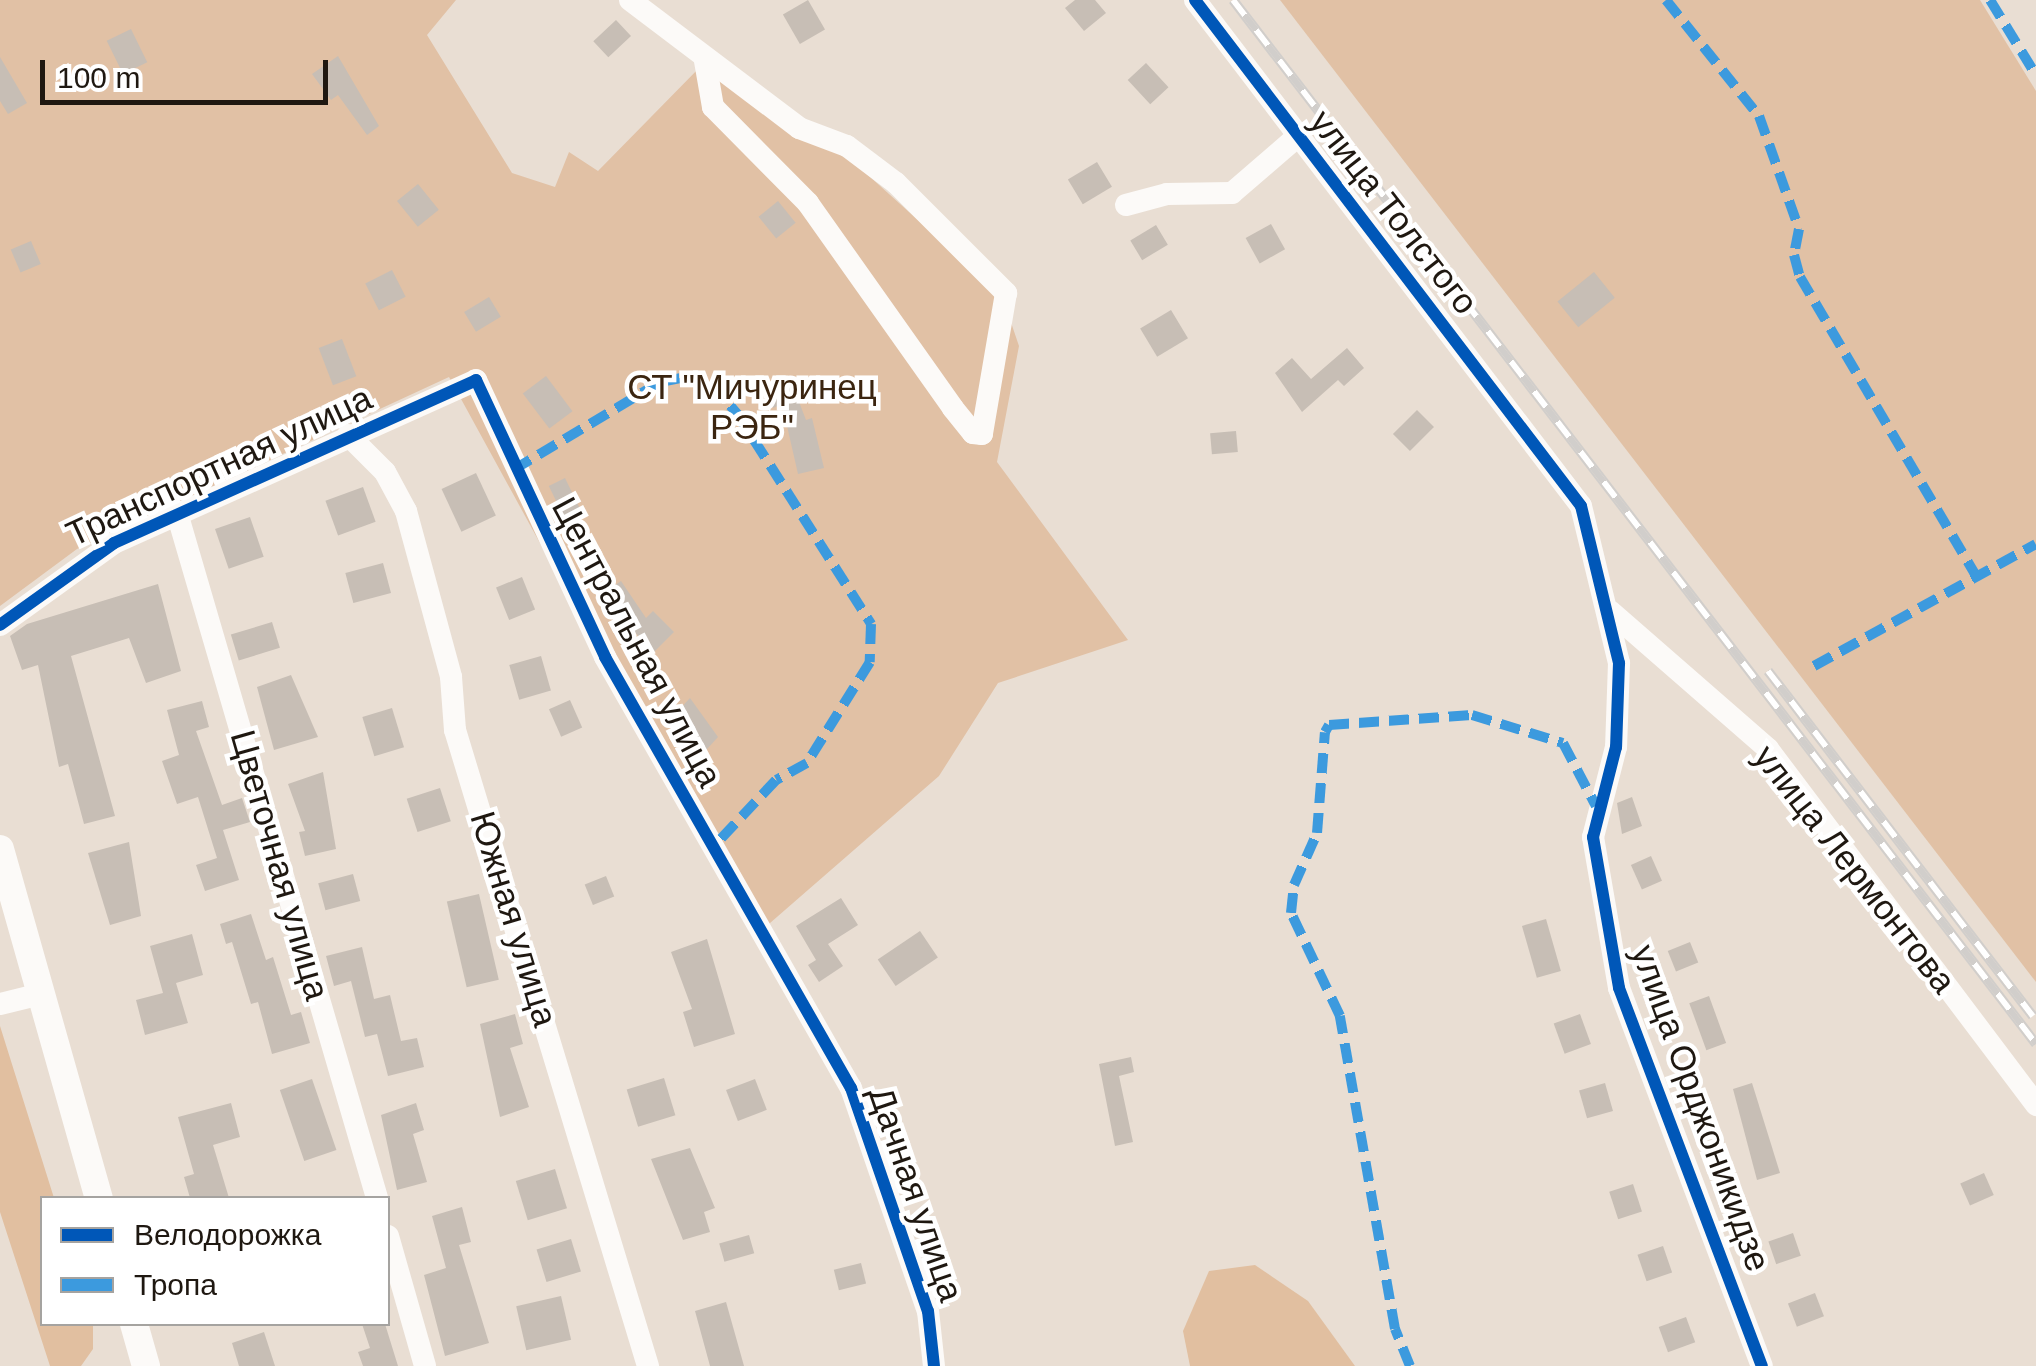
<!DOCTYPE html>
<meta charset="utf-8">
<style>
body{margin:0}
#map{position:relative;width:2036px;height:1366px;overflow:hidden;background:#e9ded3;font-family:Helvetica,sans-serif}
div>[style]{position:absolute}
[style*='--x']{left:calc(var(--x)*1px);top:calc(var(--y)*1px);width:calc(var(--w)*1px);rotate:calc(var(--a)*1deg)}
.green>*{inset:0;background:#e1c1a5}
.forest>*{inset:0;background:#e1bfa0}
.building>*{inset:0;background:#c7beb5;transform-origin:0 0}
.minor>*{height:22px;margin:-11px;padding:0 11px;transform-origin:11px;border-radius:11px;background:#fcfaf8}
.major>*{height:28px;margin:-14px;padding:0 14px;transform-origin:14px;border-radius:14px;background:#fcfaf8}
.rail>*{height:10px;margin-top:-5px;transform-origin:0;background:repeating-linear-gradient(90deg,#fff 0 19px,#d1cecb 0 38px);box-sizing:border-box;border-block:2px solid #d1cecb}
.quiet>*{height:10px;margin-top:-5px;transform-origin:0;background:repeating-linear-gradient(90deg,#3c9ade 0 20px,transparent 0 30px)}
.cycleway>*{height:12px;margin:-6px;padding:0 6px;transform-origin:6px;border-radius:6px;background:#0057b8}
span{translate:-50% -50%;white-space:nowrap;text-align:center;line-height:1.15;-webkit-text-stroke:9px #fff;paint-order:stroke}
.street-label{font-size:35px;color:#1f1811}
.park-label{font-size:35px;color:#3b2510}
.legend{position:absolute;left:40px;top:1196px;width:350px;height:130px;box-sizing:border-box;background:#fff;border:2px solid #a5a3a0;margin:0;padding:12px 18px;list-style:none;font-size:30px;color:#1f1811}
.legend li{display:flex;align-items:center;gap:20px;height:50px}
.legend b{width:50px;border:2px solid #a5a3a0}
.scale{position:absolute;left:40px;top:60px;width:288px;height:45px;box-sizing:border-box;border:5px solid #1f1811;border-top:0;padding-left:12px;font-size:30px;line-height:35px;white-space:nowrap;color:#1f1811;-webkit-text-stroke:8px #fff;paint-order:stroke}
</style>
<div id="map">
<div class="green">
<i style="clip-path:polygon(0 0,456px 0,427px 35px,512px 173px,555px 187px,569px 152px,598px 171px,702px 65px,848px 157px,1002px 296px,1019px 346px,997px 462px,1128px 640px,998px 683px,939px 776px,755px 936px,449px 377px,77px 549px,0 606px)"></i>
<i style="clip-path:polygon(1280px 0,1980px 0,2036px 91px,2036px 982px)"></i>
</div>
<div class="forest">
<i style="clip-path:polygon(0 1026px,54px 1198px,42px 1198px,42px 1324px,93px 1324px,93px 1349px,81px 1366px,50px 1366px,0 1212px)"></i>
<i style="clip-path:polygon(1255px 1265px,1308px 1301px,1355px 1366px,1190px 1366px,1183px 1331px,1209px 1271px)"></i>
</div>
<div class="building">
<i style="left:808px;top:0;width:34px;height:29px;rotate:60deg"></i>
<i style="clip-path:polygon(1075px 0,1095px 0,1106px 13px,1084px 31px,1065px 8px)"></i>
<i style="left:616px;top:20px;width:22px;height:31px;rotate:47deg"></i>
<i style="left:131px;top:29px;width:37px;height:27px;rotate:64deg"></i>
<i style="clip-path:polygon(338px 56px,379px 126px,367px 135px,338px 95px,331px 100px,312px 74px)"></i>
<i style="clip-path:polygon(0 57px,27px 103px,8px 114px,0 101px)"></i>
<i style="left:1146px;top:63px;width:33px;height:25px;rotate:47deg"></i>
<i style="left:1097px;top:162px;width:29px;height:34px;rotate:59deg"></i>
<i style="left:418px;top:184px;width:33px;height:27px;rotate:51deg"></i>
<i style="left:778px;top:201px;width:28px;height:25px;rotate:51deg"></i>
<i style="left:1271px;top:224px;width:29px;height:29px;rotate:61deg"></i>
<i style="left:1156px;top:225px;width:23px;height:30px;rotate:59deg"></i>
<i style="left:31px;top:241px;width:25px;height:22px;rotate:67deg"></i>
<i style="left:392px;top:270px;width:30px;height:30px;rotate:63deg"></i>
<i style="left:1594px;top:272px;width:33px;height:47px;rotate:51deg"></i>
<i style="left:489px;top:297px;width:23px;height:29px;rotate:59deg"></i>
<i style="left:1171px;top:310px;width:33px;height:36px;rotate:59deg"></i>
<i style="left:342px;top:339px;width:40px;height:25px;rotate:69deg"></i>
<i style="clip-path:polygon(1347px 348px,1364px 368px,1344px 386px,1338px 380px,1302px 412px,1275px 373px,1292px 358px,1311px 379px)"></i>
<i style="left:546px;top:376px;width:44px;height:29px;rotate:53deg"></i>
<i style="clip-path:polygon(791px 381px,806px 420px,812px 418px,824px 468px,798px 474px,782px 404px,773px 408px,766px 391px)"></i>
<i style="left:1417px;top:410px;width:24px;height:34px;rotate:45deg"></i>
<i style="left:1236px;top:431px;width:21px;height:26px;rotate:85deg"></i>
<i style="left:476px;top:473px;width:47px;height:38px;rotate:65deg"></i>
<i style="left:565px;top:478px;width:34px;height:18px;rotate:64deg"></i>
<i style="left:363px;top:487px;width:37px;height:40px;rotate:70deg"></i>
<i style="left:250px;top:517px;width:42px;height:37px;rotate:71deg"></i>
<i style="left:383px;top:563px;width:31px;height:39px;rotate:75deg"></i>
<i style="left:522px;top:577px;width:35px;height:28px;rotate:68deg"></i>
<i style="clip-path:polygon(621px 581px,646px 618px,653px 611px,674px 632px,653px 653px,602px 594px)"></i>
<i style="clip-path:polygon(158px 584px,181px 671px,146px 683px,129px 638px,71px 656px,115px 816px,84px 824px,68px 764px,59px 767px,38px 665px,22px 670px,10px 636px,27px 624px)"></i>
<i style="left:272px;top:622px;width:27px;height:43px;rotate:73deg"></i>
<i style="left:541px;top:656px;width:36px;height:33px;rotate:74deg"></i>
<i style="clip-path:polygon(291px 675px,318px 737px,274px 750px,257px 687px)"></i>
<i style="clip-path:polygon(690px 698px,718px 737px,698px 759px,667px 723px)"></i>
<i style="left:570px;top:700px;width:30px;height:23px;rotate:66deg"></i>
<i style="clip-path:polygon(202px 701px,209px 727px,196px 731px,222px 805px,242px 798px,250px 822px,223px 830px,239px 880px,205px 891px,196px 865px,217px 858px,198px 797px,177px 804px,162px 761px,179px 755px,167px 710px)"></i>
<i style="left:392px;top:708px;width:41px;height:31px;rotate:73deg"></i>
<i style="clip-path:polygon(323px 772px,336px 849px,305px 856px,299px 832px,305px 831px,288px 784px)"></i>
<i style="left:440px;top:788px;width:35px;height:35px;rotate:72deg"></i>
<i style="clip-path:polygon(1632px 797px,1642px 826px,1622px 834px,1617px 803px)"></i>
<i style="clip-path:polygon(129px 842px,141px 916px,110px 925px,88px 853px)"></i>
<i style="left:1651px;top:856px;width:27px;height:22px;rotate:66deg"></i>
<i style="left:353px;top:874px;width:28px;height:36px;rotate:75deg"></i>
<i style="left:606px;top:876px;width:22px;height:23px;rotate:68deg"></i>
<i style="left:479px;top:894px;width:88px;height:33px;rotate:77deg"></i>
<i style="clip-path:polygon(841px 898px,858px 925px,828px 944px,843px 966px,819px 982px,808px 965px,816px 960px,796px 926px)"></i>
<i style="clip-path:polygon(251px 914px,266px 960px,273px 957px,291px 1015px,301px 1012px,310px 1043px,272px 1054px,258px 1002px,251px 1004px,232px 942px,226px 944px,220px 924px)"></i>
<i style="left:1546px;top:919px;width:54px;height:25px;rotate:74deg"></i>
<i style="left:920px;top:931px;width:32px;height:51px;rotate:56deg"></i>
<i style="clip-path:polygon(192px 934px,203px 975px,176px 983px,188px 1023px,145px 1035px,136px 1000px,163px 993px,150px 946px)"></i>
<i style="clip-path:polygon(707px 939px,735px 1034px,694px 1047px,683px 1012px,692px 1009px,671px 952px)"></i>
<i style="left:1690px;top:942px;width:22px;height:24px;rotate:68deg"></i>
<i style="clip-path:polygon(362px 947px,374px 999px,390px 995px,401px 1041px,417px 1038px,424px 1067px,388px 1076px,377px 1034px,365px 1037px,351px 981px,334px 986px,326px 956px)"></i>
<i style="left:1709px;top:996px;width:50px;height:21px;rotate:70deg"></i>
<i style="clip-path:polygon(515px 1014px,523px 1044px,510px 1048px,529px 1107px,500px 1117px,480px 1024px)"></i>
<i style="left:1580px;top:1014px;width:32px;height:28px;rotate:70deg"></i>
<i style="clip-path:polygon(1131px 1057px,1134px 1072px,1119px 1076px,1133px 1142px,1115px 1146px,1099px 1064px)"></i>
<i style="left:664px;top:1078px;width:39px;height:39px;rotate:73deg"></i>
<i style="left:312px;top:1079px;width:75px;height:34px;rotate:71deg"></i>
<i style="left:755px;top:1079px;width:33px;height:31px;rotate:69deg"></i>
<i style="left:1605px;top:1083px;width:29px;height:27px;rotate:74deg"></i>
<i style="clip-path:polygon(1752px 1083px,1780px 1173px,1757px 1180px,1733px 1089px)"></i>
<i style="clip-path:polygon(231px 1103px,240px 1137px,213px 1145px,229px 1198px,190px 1198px,184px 1177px,194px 1174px,178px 1117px)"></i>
<i style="clip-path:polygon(416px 1103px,424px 1130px,413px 1134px,427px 1182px,397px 1190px,381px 1115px)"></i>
<i style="clip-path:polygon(690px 1148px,715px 1208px,704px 1212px,710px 1232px,683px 1240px,651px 1159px)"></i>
<i style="left:555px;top:1169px;width:41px;height:41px;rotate:73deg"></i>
<i style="left:1984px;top:1173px;width:24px;height:26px;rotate:66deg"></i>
<i style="left:1633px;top:1184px;width:29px;height:25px;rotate:72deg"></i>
<i style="clip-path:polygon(462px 1207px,471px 1242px,459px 1245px,489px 1343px,445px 1356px,424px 1275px,446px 1268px,432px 1216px)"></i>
<i style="left:1793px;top:1233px;width:24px;height:26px;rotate:71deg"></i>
<i style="left:749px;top:1235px;width:19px;height:31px;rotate:74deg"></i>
<i style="left:571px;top:1239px;width:34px;height:36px;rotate:73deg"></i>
<i style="left:1663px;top:1246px;width:28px;height:27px;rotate:71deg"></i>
<i style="left:861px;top:1263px;width:21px;height:28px;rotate:76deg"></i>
<i style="left:1815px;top:1293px;width:25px;height:29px;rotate:69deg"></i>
<i style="left:561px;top:1296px;width:45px;height:46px;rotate:77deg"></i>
<i style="clip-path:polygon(726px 1302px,744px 1366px,710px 1366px,695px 1311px)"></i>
<i style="left:1686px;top:1317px;width:27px;height:29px;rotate:70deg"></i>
<i style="clip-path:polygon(362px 1324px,385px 1324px,398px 1366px,363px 1366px,358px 1352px,370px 1348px)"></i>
<i style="clip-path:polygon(264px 1332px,275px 1366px,239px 1366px,232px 1343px)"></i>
</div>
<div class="minor">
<i style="--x:630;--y:0;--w:212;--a:37.1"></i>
<i style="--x:799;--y:128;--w:51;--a:20.6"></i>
<i style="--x:847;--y:146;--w:61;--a:37.1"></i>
<i style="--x:896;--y:183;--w:156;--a:45"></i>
<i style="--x:1006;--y:293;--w:143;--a:99.7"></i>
<i style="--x:982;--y:434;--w:9;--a:-174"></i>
<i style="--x:973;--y:433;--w:32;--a:-129"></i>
<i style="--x:953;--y:408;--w:251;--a:-125.3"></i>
<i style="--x:808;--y:203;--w:135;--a:-134.7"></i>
<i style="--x:713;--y:107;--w:47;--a:-99.9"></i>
<i style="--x:1195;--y:0;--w:636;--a:52.66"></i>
<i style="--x:1581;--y:506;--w:162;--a:76.4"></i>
<i style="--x:1619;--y:663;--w:84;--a:92"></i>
<i style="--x:1616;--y:747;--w:93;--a:104.3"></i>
<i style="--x:1593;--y:837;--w:153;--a:80.2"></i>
<i style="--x:1619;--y:988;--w:404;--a:69.3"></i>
<i style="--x:1126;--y:205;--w:42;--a:-15"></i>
<i style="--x:1167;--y:194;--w:65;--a:-0.9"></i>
<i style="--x:1232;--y:193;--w:87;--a:-40.8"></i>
<i style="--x:348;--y:435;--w:52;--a:45"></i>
<i style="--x:385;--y:472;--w:44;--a:61.7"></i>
<i style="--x:406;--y:511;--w:172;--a:74.8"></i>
<i style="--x:451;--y:677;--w:53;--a:85.7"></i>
<i style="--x:455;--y:730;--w:665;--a:73.12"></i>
<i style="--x:177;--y:513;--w:714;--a:73.72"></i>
<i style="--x:1610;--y:611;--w:210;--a:41.1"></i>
<i style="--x:1768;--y:749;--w:446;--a:53"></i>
<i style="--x:0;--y:625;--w:140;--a:-35.7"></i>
<i style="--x:114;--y:543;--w:397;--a:-24.2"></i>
<i style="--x:476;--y:380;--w:306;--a:65"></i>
<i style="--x:605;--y:657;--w:496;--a:60.3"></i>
<i style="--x:851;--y:1088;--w:236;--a:71"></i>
<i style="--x:928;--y:1311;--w:55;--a:83.8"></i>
<i style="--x:0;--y:1004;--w:42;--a:-13.7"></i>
<i style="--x:388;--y:1236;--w:135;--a:74.1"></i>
</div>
<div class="major">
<i style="--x:0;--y:849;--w:363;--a:74.2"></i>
<i style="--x:134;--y:1324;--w:44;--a:74.1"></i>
</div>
<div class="rail">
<i style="--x:1233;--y:0;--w:1317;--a:52.43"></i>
<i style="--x:1768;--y:671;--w:435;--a:52.5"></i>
</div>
<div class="quiet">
<i style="--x:1666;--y:0;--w:149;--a:51.3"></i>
<i style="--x:1759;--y:116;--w:120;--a:70.5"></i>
<i style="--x:1799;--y:229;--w:26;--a:101"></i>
<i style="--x:1794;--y:255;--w:23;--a:75"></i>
<i style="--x:1800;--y:277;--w:345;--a:59.5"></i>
<i style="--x:1990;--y:0;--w:88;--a:58.5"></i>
<i style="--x:513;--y:470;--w:171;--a:-30.9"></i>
<i style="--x:660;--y:382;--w:26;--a:-11"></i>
<i style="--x:686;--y:377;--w:26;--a:13"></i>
<i style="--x:711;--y:383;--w:42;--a:49.8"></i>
<i style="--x:738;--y:415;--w:248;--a:57.5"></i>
<i style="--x:871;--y:624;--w:38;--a:92"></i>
<i style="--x:870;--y:662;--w:119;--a:122"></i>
<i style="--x:807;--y:763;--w:35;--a:151"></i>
<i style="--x:776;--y:780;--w:92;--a:133.2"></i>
<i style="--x:1814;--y:666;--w:253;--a:-28.8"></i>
<i style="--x:1410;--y:1366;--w:40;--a:-112"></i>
<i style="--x:1395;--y:1329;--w:318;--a:-100"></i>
<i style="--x:1340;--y:1016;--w:114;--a:-115.4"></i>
<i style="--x:1291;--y:913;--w:28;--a:-84"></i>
<i style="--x:1294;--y:885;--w:57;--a:-66.1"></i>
<i style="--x:1317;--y:833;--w:101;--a:-85.5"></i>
<i style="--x:1325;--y:732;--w:8;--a:-60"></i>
<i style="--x:1329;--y:725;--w:143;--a:-4"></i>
<i style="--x:1472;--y:715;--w:95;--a:17.1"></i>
<i style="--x:1563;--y:743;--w:71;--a:62.4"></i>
</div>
<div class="cycleway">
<i style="--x:1195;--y:0;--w:636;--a:52.66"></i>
<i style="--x:1581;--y:506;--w:162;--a:76.4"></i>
<i style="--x:1619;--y:663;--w:84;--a:92"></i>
<i style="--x:1616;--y:747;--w:93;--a:104.3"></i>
<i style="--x:1593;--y:837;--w:153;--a:80.2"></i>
<i style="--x:1619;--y:988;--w:404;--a:69.3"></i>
<i style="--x:0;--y:625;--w:140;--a:-35.7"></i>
<i style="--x:114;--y:543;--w:397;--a:-24.2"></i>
<i style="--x:476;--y:380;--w:306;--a:65"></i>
<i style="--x:605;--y:657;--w:496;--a:60.3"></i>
<i style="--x:851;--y:1088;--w:236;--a:71"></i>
<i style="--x:928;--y:1311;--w:55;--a:83.8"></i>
</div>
<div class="street-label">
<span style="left:1394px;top:212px;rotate:52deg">улица Толстого</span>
<span style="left:219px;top:466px;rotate:-25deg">Транспортная улица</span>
<span style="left:637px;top:642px;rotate:62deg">Центральная улица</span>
<span style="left:280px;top:865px;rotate:74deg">Цветочная улица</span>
<span style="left:1855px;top:869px;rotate:52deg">улица Лермонтова</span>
<span style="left:514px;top:919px;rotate:73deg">Южная улица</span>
<span style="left:1701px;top:1108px;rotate:70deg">улица Орджоникидзе</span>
<span style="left:916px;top:1194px;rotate:71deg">Дачная улица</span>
</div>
<div class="park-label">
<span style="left:752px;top:407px">СТ "Мичуринец<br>РЭБ"</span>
</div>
<ul class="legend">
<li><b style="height:12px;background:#0057b8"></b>Велодорожка</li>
<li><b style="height:12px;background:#3c9ade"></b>Тропа</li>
</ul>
<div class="scale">100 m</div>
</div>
